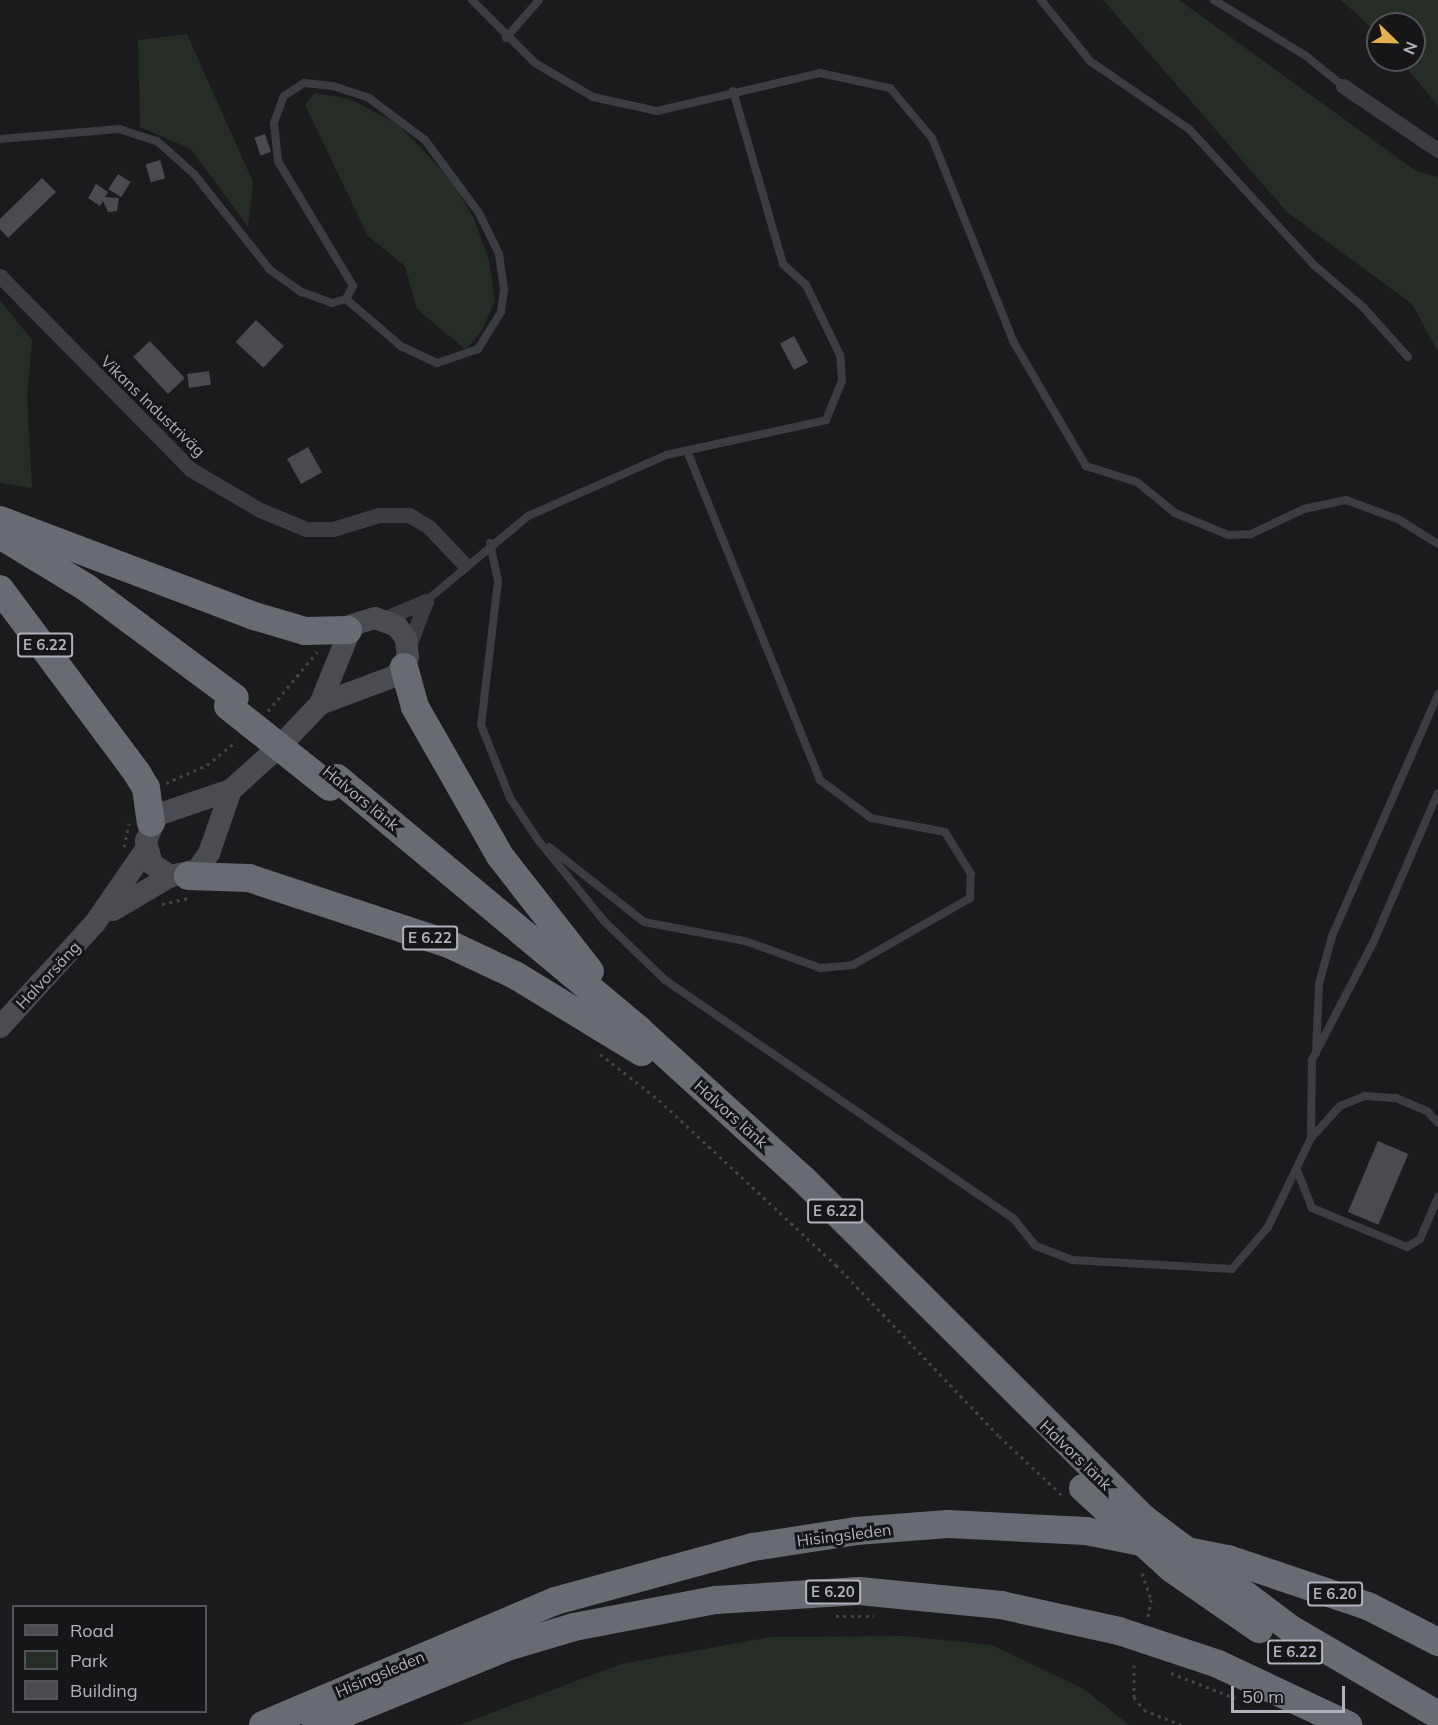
<!DOCTYPE html>
<meta charset="utf-8">
<style>
body{margin:0}
#map{position:relative;width:1438px;height:1725px;overflow:hidden;background:#1b1b1d;font-family:Mulish,sans-serif}
div>[style]{position:absolute}
[style*='--x']{left:calc(var(--x)*1px);top:calc(var(--y)*1px);width:calc(var(--w)*1px);rotate:calc(var(--a)*1deg)}
.green>*{inset:0;background:#252d26}
.building>*{inset:0;background:#4a4b4f;transform-origin:0 0}
.path>*{height:3px;margin-top:-1.5px;transform-origin:0;background:repeating-linear-gradient(90deg,#424448 0 3px,transparent 0 7.5px)}
.lane>*{height:8px;margin:-4px;padding:0 4px;transform-origin:4px;border-radius:4px;background:#3c3d42}
.street>*{height:15px;margin:-7.5px;padding:0 7.5px;transform-origin:7.5px;border-radius:7.5px;background:#3c3d42}
.secondary>*{height:22px;margin:-11px;padding:0 11px;transform-origin:11px;border-radius:11px;background:#4a4c51}
.highway>*{height:28px;margin:-14px;padding:0 14px;transform-origin:14px;border-radius:14px;background:#696b72}
.highway-bridge>*{height:28px;margin:-14px;padding:0 14px;transform-origin:14px;border-radius:14px;background:#696b72}
span{translate:-50% -50%;white-space:nowrap;text-align:center;line-height:1.15;-webkit-text-stroke:6px #161618;paint-order:stroke}
.shield-label span{padding:2px 4px;background:#161618;border:2px solid;border-radius:4px;-webkit-text-stroke-width:0}
.shield-label{font-size:15px;color:#afb2bb;font-weight:700}
.street-label{font-size:16px;color:#afb2bb}
.legend{position:absolute;left:12px;top:1605px;width:195px;height:108px;box-sizing:border-box;background:#161618;border:2px solid #535459;margin:0;padding:8px 10px;list-style:none;font-size:18px;color:#afb2bb}
.legend li{display:flex;align-items:center;gap:12px;height:30px}
.legend b{width:30px;border:2px solid #535459}
.north{position:absolute;left:1366px;top:12px;width:60px;height:60px;box-sizing:border-box;background:#161618;border:2px solid #535459;border-radius:50%;rotate:113deg;font-size:16px;font-weight:700;line-height:24px;text-align:center;color:#afb2bb}
.north::after{content:'';display:block;margin:auto;width:21px;height:27px;background:#e2b14e;clip-path:polygon(50% 0,100% 100%,50% 72%,0 100%)}
.scale{position:absolute;left:1231px;top:1686px;width:114px;height:27px;box-sizing:border-box;border:3px solid #afb2bb;border-top:0;padding-left:8px;font-size:18px;line-height:21px;white-space:nowrap;color:#afb2bb;-webkit-text-stroke:4px #161618;paint-order:stroke}
</style>
<div id="map">
<div class="green">
<i style="clip-path:polygon(1103px 0,1179px 0,1416px 171px,1438px 177px,1438px 352px,1412px 304px,1287px 212px)"></i>
<i style="clip-path:polygon(1341px 0,1438px 0,1438px 106px,1400px 60px,1414px 60px,1414px 24px,1378px 24px,1378px 34px)"></i>
<i style="clip-path:polygon(187px 34px,253px 182px,248px 227px,191px 149px,140px 127px,138px 40px)"></i>
<i style="clip-path:polygon(314px 93px,350px 99px,398px 124px,452px 181px,474px 219px,489px 260px,495px 300px,483px 329px,466px 350px,417px 309px,405px 266px,368px 236px,305px 105px)"></i>
<i style="clip-path:polygon(0 300px,32px 340px,27px 397px,32px 488px,0 483px)"></i>
<i style="clip-path:polygon(905px 1636px,992px 1645px,1084px 1689px,1129px 1725px,459px 1725px,621px 1664px,771px 1637px)"></i>
</div>
<div class="building">
<i style="left:265px;top:134px;width:19px;height:11px;rotate:72deg"></i>
<i style="left:160px;top:160px;width:19px;height:15px;rotate:74deg"></i>
<i style="left:118px;top:174px;width:15px;height:18px;rotate:32deg"></i>
<i style="clip-path:polygon(42px 178px,56px 192px,8px 238px,0 229px,0 219px)"></i>
<i style="clip-path:polygon(96px 184px,108px 192px,105px 197px,119px 198px,117px 211px,108px 212px,103px 201px,100px 206px,88px 198px)"></i>
<i style="left:256px;top:320px;width:38px;height:30px;rotate:43deg"></i>
<i style="left:794px;top:336px;width:30px;height:16px;rotate:62deg"></i>
<i style="left:150px;top:341px;width:51px;height:23px;rotate:47deg"></i>
<i style="left:209px;top:371px;width:14px;height:22px;rotate:82deg"></i>
<i style="left:308px;top:447px;width:29px;height:24px;rotate:61deg"></i>
<i style="left:1378px;top:1141px;width:33px;height:77px;rotate:23deg"></i>
</div>
<div class="path">
<i style="--x:268;--y:711;--w:77;--a:-50.3"></i>
<i style="--x:166;--y:783;--w:45;--a:-23.7"></i>
<i style="--x:207;--y:765;--w:38;--a:-39"></i>
<i style="--x:124;--y:847;--w:24;--a:-78"></i>
<i style="--x:162;--y:904;--w:27;--a:-13"></i>
<i style="--x:600;--y:1054;--w:75;--a:37.9"></i>
<i style="--x:659;--y:1100;--w:242;--a:43"></i>
<i style="--x:836;--y:1265;--w:236;--a:46.4"></i>
<i style="--x:999;--y:1436;--w:88;--a:43.2"></i>
<i style="--x:1142;--y:1573;--w:28;--a:71"></i>
<i style="--x:1151;--y:1599;--w:19;--a:99"></i>
<i style="--x:836;--y:1616;--w:38;--a:0"></i>
<i style="--x:1134;--y:1665;--w:32;--a:90"></i>
<i style="--x:1134;--y:1697;--w:16;--a:52"></i>
<i style="--x:1144;--y:1710;--w:40;--a:22"></i>
<i style="--x:1171;--y:1673;--w:69;--a:21.3"></i>
</div>
<div class="lane">
<i style="--x:472;--y:0;--w:89;--a:45"></i>
<i style="--x:535;--y:63;--w:67;--a:30.4"></i>
<i style="--x:593;--y:97;--w:66;--a:12.3"></i>
<i style="--x:657;--y:111;--w:167;--a:-13.1"></i>
<i style="--x:820;--y:73;--w:72;--a:12.1"></i>
<i style="--x:890;--y:88;--w:65;--a:50"></i>
<i style="--x:932;--y:138;--w:219;--a:68.2"></i>
<i style="--x:1013;--y:341;--w:145;--a:59.7"></i>
<i style="--x:1086;--y:466;--w:53;--a:17.4"></i>
<i style="--x:1137;--y:482;--w:49;--a:39.2"></i>
<i style="--x:1175;--y:513;--w:57;--a:22.5"></i>
<i style="--x:1228;--y:535;--w:23;--a:-2"></i>
<i style="--x:1251;--y:534;--w:59;--a:-25.3"></i>
<i style="--x:1304;--y:509;--w:43;--a:-12.1"></i>
<i style="--x:1346;--y:500;--w:55;--a:20.1"></i>
<i style="--x:1398;--y:519;--w:47;--a:32"></i>
<i style="--x:1041;--y:0;--w:78;--a:51.2"></i>
<i style="--x:1090;--y:61;--w:120;--a:34.5"></i>
<i style="--x:1189;--y:129;--w:185;--a:47.4"></i>
<i style="--x:1314;--y:265;--w:65;--a:40.6"></i>
<i style="--x:1363;--y:307;--w:67;--a:48"></i>
<i style="--x:1214;--y:0;--w:108;--a:31.3"></i>
<i style="--x:1306;--y:56;--w:48;--a:39"></i>
<i style="--x:506;--y:38;--w:50;--a:-49"></i>
<i style="--x:0;--y:139;--w:119;--a:-4.8"></i>
<i style="--x:119;--y:129;--w:40;--a:18"></i>
<i style="--x:157;--y:141;--w:50;--a:41.7"></i>
<i style="--x:194;--y:174;--w:122;--a:51.6"></i>
<i style="--x:270;--y:270;--w:39;--a:35"></i>
<i style="--x:302;--y:292;--w:32;--a:20"></i>
<i style="--x:332;--y:303;--w:15;--a:-16"></i>
<i style="--x:346;--y:299;--w:15;--a:-62"></i>
<i style="--x:353;--y:286;--w:146;--a:-121"></i>
<i style="--x:278;--y:161;--w:38;--a:-96"></i>
<i style="--x:274;--y:123;--w:29;--a:-70"></i>
<i style="--x:284;--y:96;--w:24;--a:-33"></i>
<i style="--x:304;--y:83;--w:29;--a:6"></i>
<i style="--x:333;--y:86;--w:38;--a:18"></i>
<i style="--x:369;--y:98;--w:70;--a:36.9"></i>
<i style="--x:425;--y:140;--w:91;--a:53.5"></i>
<i style="--x:479;--y:213;--w:46;--a:64"></i>
<i style="--x:499;--y:254;--w:36;--a:82"></i>
<i style="--x:504;--y:290;--w:22;--a:98"></i>
<i style="--x:501;--y:312;--w:44;--a:121.9"></i>
<i style="--x:478;--y:349;--w:43;--a:161.1"></i>
<i style="--x:437;--y:363;--w:38;--a:-155"></i>
<i style="--x:402;--y:347;--w:74;--a:-139.4"></i>
<i style="--x:490;--y:543;--w:39;--a:78"></i>
<i style="--x:498;--y:581;--w:145;--a:96.7"></i>
<i style="--x:481;--y:725;--w:79;--a:68.3"></i>
<i style="--x:510;--y:798;--w:50;--a:56.3"></i>
<i style="--x:538;--y:840;--w:104;--a:50.8"></i>
<i style="--x:604;--y:921;--w:85;--a:44"></i>
<i style="--x:665;--y:980;--w:422;--a:34.4"></i>
<i style="--x:1013;--y:1218;--w:36;--a:51"></i>
<i style="--x:1036;--y:1246;--w:39;--a:21"></i>
<i style="--x:1072;--y:1260;--w:160;--a:3.2"></i>
<i style="--x:1232;--y:1269;--w:55;--a:-49.4"></i>
<i style="--x:1268;--y:1227;--w:99;--a:-64.2"></i>
<i style="--x:1311;--y:1138;--w:43;--a:-47.8"></i>
<i style="--x:1340;--y:1106;--w:27;--a:-22"></i>
<i style="--x:1365;--y:1096;--w:31;--a:4"></i>
<i style="--x:1396;--y:1098;--w:34;--a:23"></i>
<i style="--x:1427;--y:1111;--w:16;--a:47"></i>
<i style="--x:426;--y:601;--w:133;--a:-39.8"></i>
<i style="--x:528;--y:516;--w:151;--a:-23.8"></i>
<i style="--x:666;--y:455;--w:164;--a:-12.3"></i>
<i style="--x:826;--y:420;--w:42;--a:-67.7"></i>
<i style="--x:842;--y:381;--w:26;--a:-94"></i>
<i style="--x:840;--y:355;--w:78;--a:-115.9"></i>
<i style="--x:806;--y:285;--w:31;--a:-138"></i>
<i style="--x:783;--y:264;--w:180;--a:-106.1"></i>
<i style="--x:549;--y:847;--w:121;--a:38.3"></i>
<i style="--x:644;--y:922;--w:103;--a:10.7"></i>
<i style="--x:745;--y:941;--w:80;--a:19.8"></i>
<i style="--x:820;--y:968;--w:33;--a:-5"></i>
<i style="--x:853;--y:965;--w:135;--a:-29.8"></i>
<i style="--x:970;--y:898;--w:24;--a:-88"></i>
<i style="--x:971;--y:874;--w:49;--a:-121.8"></i>
<i style="--x:945;--y:832;--w:75;--a:-169.3"></i>
<i style="--x:871;--y:818;--w:64;--a:-143.3"></i>
<i style="--x:820;--y:780;--w:355;--a:-112"></i>
<i style="--x:1316;--y:1053;--w:69;--a:-87.5"></i>
<i style="--x:1319;--y:984;--w:50;--a:-74.8"></i>
<i style="--x:1332;--y:936;--w:264;--a:-66.3"></i>
<i style="--x:1311;--y:1138;--w:78;--a:-89.3"></i>
<i style="--x:1312;--y:1060;--w:132;--a:-62.5"></i>
<i style="--x:1373;--y:943;--w:163;--a:-66.6"></i>
<i style="--x:1297;--y:1170;--w:41;--a:68.5"></i>
<i style="--x:1312;--y:1208;--w:103;--a:22.3"></i>
<i style="--x:1407;--y:1247;--w:15;--a:-32"></i>
<i style="--x:1420;--y:1239;--w:46;--a:-66.8"></i>
</div>
<div class="street">
<i style="--x:1343;--y:86;--w:115;--a:34"></i>
<i style="--x:0;--y:276;--w:271;--a:45.4"></i>
<i style="--x:190;--y:469;--w:81;--a:30.4"></i>
<i style="--x:260;--y:510;--w:50;--a:22.4"></i>
<i style="--x:306;--y:529;--w:27;--a:0"></i>
<i style="--x:333;--y:529;--w:48;--a:-16.9"></i>
<i style="--x:379;--y:515;--w:30;--a:0"></i>
<i style="--x:409;--y:515;--w:23;--a:31"></i>
<i style="--x:429;--y:527;--w:51;--a:46.6"></i>
<i style="--x:383;--y:619;--w:47;--a:-22.7"></i>
<i style="--x:408;--y:648;--w:50;--a:-69"></i>
</div>
<div class="secondary">
<i style="--x:231;--y:790;--w:67;--a:109.2"></i>
<i style="--x:209;--y:853;--w:21;--a:125"></i>
<i style="--x:197;--y:870;--w:27;--a:167"></i>
<i style="--x:171;--y:876;--w:22;--a:-148"></i>
<i style="--x:152;--y:864;--w:24;--a:-105"></i>
<i style="--x:146;--y:841;--w:28;--a:-67"></i>
<i style="--x:157;--y:815;--w:78;--a:-18.7"></i>
<i style="--x:231;--y:790;--w:70;--a:-42.1"></i>
<i style="--x:283;--y:743;--w:54;--a:-46.5"></i>
<i style="--x:320;--y:704;--w:85;--a:-67.9"></i>
<i style="--x:352;--y:625;--w:24;--a:-17"></i>
<i style="--x:375;--y:618;--w:23;--a:20"></i>
<i style="--x:397;--y:626;--w:16;--a:55"></i>
<i style="--x:406;--y:639;--w:18;--a:84"></i>
<i style="--x:408;--y:657;--w:23;--a:124"></i>
<i style="--x:395;--y:676;--w:80;--a:159.5"></i>
<i style="--x:113;--y:910;--w:67;--a:-30.4"></i>
<i style="--x:0;--y:1027;--w:141;--a:-47.6"></i>
<i style="--x:95;--y:923;--w:90;--a:-55.4"></i>
</div>
<div class="highway">
<i style="--x:0;--y:520;--w:272;--a:20.7"></i>
<i style="--x:254;--y:616;--w:53;--a:16.4"></i>
<i style="--x:305;--y:631;--w:43;--a:-1.3"></i>
<i style="--x:0;--y:535;--w:102;--a:31.3"></i>
<i style="--x:87;--y:588;--w:184;--a:36.6"></i>
<i style="--x:0;--y:589;--w:229;--a:53.3"></i>
<i style="--x:137;--y:773;--w:17;--a:59"></i>
<i style="--x:146;--y:788;--w:35;--a:82"></i>
<i style="--x:404;--y:667;--w:41;--a:74.6"></i>
<i style="--x:415;--y:707;--w:172;--a:60.3"></i>
<i style="--x:500;--y:856;--w:146;--a:52"></i>
<i style="--x:337;--y:778;--w:393;--a:39.8"></i>
<i style="--x:639;--y:1030;--w:222;--a:42.3"></i>
<i style="--x:803;--y:1179;--w:480;--a:44.9"></i>
<i style="--x:1143;--y:1518;--w:185;--a:36.9"></i>
<i style="--x:1291;--y:1629;--w:170;--a:30.3"></i>
<i style="--x:188;--y:876;--w:61;--a:1.9"></i>
<i style="--x:249;--y:878;--w:211;--a:18.3"></i>
<i style="--x:449;--y:944;--w:73;--a:25.2"></i>
<i style="--x:515;--y:975;--w:148;--a:31.4"></i>
<i style="--x:1083;--y:1488;--w:120;--a:42.3"></i>
<i style="--x:1172;--y:1569;--w:106;--a:34.6"></i>
<i style="--x:1228;--y:1559;--w:148;--a:18.6"></i>
<i style="--x:1368;--y:1606;--w:79;--a:27.2"></i>
<i style="--x:263;--y:1725;--w:317;--a:-23"></i>
<i style="--x:555;--y:1601;--w:205;--a:-15.3"></i>
<i style="--x:753;--y:1547;--w:104;--a:-8.8"></i>
<i style="--x:856;--y:1531;--w:92;--a:-4.4"></i>
<i style="--x:948;--y:1524;--w:138;--a:2.9"></i>
<i style="--x:316;--y:1725;--w:209;--a:-22.2"></i>
<i style="--x:510;--y:1646;--w:67;--a:-16.5"></i>
<i style="--x:574;--y:1627;--w:145;--a:-10.8"></i>
<i style="--x:716;--y:1600;--w:143;--a:-3.6"></i>
<i style="--x:859;--y:1591;--w:143;--a:5.6"></i>
<i style="--x:1001;--y:1605;--w:121;--a:12.4"></i>
<i style="--x:1119;--y:1631;--w:104;--a:18.4"></i>
<i style="--x:1218;--y:1664;--w:144;--a:25.1"></i>
</div>
<div class="highway-bridge">
<i style="--x:228;--y:706;--w:130;--a:38.5"></i>
<i style="--x:1086;--y:1531;--w:145;--a:11.2"></i>
</div>
<div class="shield-label">
<span style="left:45px;top:645px">E 6.22</span>
<span style="left:430px;top:938px">E 6.22</span>
<span style="left:835px;top:1211px">E 6.22</span>
<span style="left:833px;top:1592px">E 6.20</span>
<span style="left:1335px;top:1594px">E 6.20</span>
<span style="left:1295px;top:1652px">E 6.22</span>
</div>
<div class="street-label">
<span style="left:153px;top:406px;rotate:44deg">Vikans Industriväg</span>
<span style="left:361px;top:798px;rotate:39deg">Halvors länk</span>
<span style="left:48px;top:975px;rotate:-47deg">Halvorsäng</span>
<span style="left:731px;top:1114px;rotate:42deg">Halvors länk</span>
<span style="left:1076px;top:1455px;rotate:44deg">Halvors länk</span>
<span style="left:844px;top:1535px;rotate:-7deg">Hisingsleden</span>
<span style="left:380px;top:1674px;rotate:-23deg">Hisingsleden</span>
</div>
<ul class="legend">
<li><b style="height:8px;background:#4a4c51"></b>Road</li>
<li><b style="height:16px;background:#252d26"></b>Park</li>
<li><b style="height:16px;background:#4a4b4f"></b>Building</li>
</ul>
<div class="north">N</div>
<div class="scale">50 m</div>
</div>
